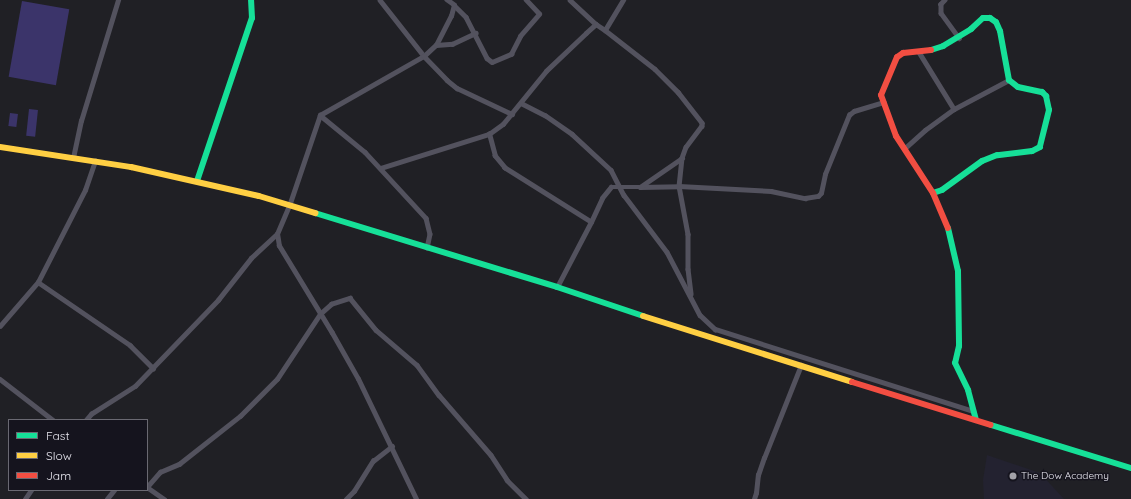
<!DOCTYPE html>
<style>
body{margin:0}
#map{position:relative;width:1131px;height:499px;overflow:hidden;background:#202025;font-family:Quicksand,sans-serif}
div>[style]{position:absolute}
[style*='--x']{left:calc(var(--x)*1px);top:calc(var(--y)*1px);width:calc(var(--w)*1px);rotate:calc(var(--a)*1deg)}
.built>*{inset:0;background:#232230}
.green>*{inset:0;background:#3b346a;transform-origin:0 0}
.street>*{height:4.5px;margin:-2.25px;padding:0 2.25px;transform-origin:2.25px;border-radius:2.25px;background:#53525e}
.fast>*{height:6px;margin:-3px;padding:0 3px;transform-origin:3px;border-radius:3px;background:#16e098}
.slow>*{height:6px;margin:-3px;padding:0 3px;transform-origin:3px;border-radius:3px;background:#ffcf43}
.jam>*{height:6px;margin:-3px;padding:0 3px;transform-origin:3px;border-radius:3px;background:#f24e42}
.dots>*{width:11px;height:11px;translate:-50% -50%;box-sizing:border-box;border:2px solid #15141e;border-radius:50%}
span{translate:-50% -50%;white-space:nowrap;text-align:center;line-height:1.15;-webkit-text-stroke:3px #15141e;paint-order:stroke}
.poi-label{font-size:10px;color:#e9e8f0}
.left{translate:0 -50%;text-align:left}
.legend{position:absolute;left:8px;top:419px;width:140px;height:72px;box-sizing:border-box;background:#15141e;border:1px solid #6a6972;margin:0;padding:5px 7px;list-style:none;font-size:12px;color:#e9e8f0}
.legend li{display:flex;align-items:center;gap:8px;height:20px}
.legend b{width:20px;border:1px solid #6a6972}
</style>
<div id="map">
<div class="built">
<i style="clip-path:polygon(987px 455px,1040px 473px,1064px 499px,984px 499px,983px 480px)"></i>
</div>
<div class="green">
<i style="left:22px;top:1px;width:48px;height:77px;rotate:10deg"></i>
<i style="left:29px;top:109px;width:9px;height:27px;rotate:6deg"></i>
<i style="left:10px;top:113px;width:8px;height:13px;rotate:7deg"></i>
</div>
<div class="street">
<i style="--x:380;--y:0;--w:71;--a:51.8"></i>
<i style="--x:424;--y:56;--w:16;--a:-43"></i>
<i style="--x:436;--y:45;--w:33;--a:-63"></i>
<i style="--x:451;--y:16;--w:11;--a:-75"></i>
<i style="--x:454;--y:5;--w:9;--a:-144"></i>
<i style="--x:570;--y:0;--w:35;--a:43"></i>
<i style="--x:945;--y:0;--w:6;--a:135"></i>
<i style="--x:941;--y:4;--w:9;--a:90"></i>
<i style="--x:941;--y:13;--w:31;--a:54"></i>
<i style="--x:454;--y:5;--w:17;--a:45"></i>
<i style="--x:466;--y:17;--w:46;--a:62.9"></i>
<i style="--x:487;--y:58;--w:6;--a:39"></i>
<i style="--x:492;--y:62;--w:21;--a:-23"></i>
<i style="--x:511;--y:54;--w:20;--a:-63"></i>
<i style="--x:520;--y:36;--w:29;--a:-49"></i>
<i style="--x:539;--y:14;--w:19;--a:-133"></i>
<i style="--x:605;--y:30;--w:63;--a:38"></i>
<i style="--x:655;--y:69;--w:33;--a:45"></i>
<i style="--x:678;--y:92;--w:39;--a:52"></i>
<i style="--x:702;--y:123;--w:3;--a:90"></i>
<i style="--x:702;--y:126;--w:26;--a:127"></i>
<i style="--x:686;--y:147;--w:12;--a:110"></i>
<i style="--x:682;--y:158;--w:28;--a:96"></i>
<i style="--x:679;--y:186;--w:49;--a:79.4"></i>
<i style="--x:688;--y:234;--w:35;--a:90"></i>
<i style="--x:688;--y:269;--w:25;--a:83"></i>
<i style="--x:436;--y:45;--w:16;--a:-4"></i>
<i style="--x:452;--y:44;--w:26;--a:-25"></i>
<i style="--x:919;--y:52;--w:67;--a:58.4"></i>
<i style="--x:521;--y:103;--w:27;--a:27"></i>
<i style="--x:545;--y:115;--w:33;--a:35"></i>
<i style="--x:572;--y:134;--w:53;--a:42.7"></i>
<i style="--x:611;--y:170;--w:28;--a:63"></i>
<i style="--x:624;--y:195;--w:71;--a:53"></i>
<i style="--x:667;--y:252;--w:71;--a:62.4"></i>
<i style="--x:700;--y:315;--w:21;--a:43"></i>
<i style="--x:715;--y:329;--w:271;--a:17.6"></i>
<i style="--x:320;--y:115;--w:58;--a:39.4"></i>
<i style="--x:365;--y:152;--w:90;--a:47.3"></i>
<i style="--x:426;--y:218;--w:16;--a:76"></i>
<i style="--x:430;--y:234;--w:14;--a:102"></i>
<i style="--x:904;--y:149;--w:28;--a:-42"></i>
<i style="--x:925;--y:130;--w:36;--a:-36"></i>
<i style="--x:954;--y:109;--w:62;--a:-27.8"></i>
<i style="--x:73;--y:158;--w:38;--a:-78"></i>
<i style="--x:81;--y:121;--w:127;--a:-73"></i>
<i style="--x:381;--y:168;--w:113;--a:-17.5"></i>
<i style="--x:640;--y:187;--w:39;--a:-1"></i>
<i style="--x:679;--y:186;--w:92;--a:3.1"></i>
<i style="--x:771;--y:191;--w:35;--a:12"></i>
<i style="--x:805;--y:198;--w:13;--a:-9"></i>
<i style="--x:818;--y:196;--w:4;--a:-45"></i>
<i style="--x:821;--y:193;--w:19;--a:-78"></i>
<i style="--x:825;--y:174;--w:64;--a:-67.9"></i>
<i style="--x:849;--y:115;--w:6;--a:-39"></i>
<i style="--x:854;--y:111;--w:31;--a:-17"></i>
<i style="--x:591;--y:222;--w:26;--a:-65"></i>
<i style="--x:602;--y:198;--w:14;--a:-51"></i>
<i style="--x:611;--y:187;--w:29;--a:0"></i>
<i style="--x:640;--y:187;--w:51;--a:-34.6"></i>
<i style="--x:38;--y:282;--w:112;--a:34.4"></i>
<i style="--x:130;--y:345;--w:33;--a:45"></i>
<i style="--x:557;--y:287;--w:73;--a:-62.4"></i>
<i style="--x:591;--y:222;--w:102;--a:-147.9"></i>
<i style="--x:505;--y:168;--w:16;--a:-130"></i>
<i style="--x:495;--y:156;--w:23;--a:-105"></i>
<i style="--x:489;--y:134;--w:17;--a:-36"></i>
<i style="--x:503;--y:124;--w:68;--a:-50.9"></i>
<i style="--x:546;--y:71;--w:55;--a:-43.5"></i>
<i style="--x:586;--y:33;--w:13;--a:-42"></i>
<i style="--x:596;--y:24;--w:11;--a:34"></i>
<i style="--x:605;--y:30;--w:35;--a:-59"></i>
<i style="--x:0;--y:326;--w:58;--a:-49.2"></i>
<i style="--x:38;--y:282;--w:103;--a:-62.9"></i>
<i style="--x:85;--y:190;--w:31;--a:-71"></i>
<i style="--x:0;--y:379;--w:67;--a:37.7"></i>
<i style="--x:86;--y:420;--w:8;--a:-50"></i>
<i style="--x:91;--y:414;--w:52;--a:-32.5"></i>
<i style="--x:135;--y:386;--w:120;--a:-46"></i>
<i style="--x:218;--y:300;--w:53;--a:-51.8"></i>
<i style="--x:251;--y:258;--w:35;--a:-43"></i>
<i style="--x:147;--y:487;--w:20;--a:-49"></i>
<i style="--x:160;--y:472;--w:21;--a:-23"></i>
<i style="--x:179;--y:464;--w:78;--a:-38.2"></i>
<i style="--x:240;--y:416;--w:52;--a:-45"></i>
<i style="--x:277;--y:379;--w:78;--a:-56.5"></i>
<i style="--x:320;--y:314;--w:15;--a:-42"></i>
<i style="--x:331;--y:304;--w:20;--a:-18"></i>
<i style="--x:350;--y:298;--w:41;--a:50.9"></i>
<i style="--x:376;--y:330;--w:54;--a:40.5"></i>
<i style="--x:417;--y:365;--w:37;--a:54"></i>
<i style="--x:439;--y:395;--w:79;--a:49.1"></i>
<i style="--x:491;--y:455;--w:30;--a:57"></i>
<i style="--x:507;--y:480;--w:27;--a:45"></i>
<i style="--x:147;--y:487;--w:21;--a:35"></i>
<i style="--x:25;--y:499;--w:11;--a:-56"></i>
<i style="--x:107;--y:499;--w:11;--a:-52"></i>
<i style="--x:346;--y:499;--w:11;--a:-45"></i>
<i style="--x:354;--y:491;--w:36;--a:-58"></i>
<i style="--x:373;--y:461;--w:24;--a:-38"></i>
<i style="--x:416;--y:499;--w:133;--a:-115.8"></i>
<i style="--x:358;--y:379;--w:53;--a:-119.5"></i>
<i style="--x:332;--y:333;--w:102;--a:-121.3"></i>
<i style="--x:279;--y:246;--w:12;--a:-99"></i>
<i style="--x:277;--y:234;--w:30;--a:-67"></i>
<i style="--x:289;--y:206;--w:96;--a:-71.2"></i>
<i style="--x:320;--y:115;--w:120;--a:-29.6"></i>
<i style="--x:424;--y:56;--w:33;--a:46"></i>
<i style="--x:447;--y:80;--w:13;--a:39"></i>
<i style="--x:457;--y:88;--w:61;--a:25.3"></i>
<i style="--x:754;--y:499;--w:6;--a:-72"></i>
<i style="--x:756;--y:493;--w:18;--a:-84"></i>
<i style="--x:758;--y:475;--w:18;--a:-71"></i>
<i style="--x:764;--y:458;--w:100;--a:-68.3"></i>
</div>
<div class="fast">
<i style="--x:931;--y:50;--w:13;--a:-18"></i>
<i style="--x:943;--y:46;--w:33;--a:-31"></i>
<i style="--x:971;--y:29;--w:16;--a:-43"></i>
<i style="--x:983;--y:18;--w:7;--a:0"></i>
<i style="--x:990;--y:18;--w:7;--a:34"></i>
<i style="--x:996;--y:22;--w:10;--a:66"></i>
<i style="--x:1000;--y:31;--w:50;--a:79.6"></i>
<i style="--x:1009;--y:80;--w:11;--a:38"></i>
<i style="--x:1018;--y:87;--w:25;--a:12"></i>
<i style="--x:1042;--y:92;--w:6;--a:45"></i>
<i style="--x:1046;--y:96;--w:14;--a:78"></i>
<i style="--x:1049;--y:110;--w:38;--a:104"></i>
<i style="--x:1040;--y:147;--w:9;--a:153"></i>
<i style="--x:1032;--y:151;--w:35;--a:173"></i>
<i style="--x:997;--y:155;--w:16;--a:158"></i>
<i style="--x:982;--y:161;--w:49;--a:144.1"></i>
<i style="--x:942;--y:190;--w:9;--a:162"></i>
<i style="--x:197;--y:181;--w:172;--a:-71.4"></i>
<i style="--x:252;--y:18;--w:18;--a:-93"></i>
<i style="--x:315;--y:213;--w:253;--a:17"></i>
<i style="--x:557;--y:287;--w:91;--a:18.6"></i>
<i style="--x:948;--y:228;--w:44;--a:76.9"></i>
<i style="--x:958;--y:271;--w:75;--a:89.2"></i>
<i style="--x:959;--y:346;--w:17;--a:103"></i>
<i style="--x:955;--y:363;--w:30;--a:64"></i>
<i style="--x:968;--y:390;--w:31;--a:75"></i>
<i style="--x:991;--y:425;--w:146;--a:17.1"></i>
</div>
<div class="slow">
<i style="--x:0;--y:147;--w:133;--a:8.7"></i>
<i style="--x:131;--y:167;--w:131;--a:12.8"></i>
<i style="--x:259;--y:196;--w:59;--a:16.9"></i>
<i style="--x:643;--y:316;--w:219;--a:17.5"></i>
</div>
<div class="jam">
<i style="--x:931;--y:50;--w:28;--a:174"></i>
<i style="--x:903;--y:53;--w:7;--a:146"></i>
<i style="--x:897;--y:57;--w:41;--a:112.8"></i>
<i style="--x:881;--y:95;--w:44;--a:69.9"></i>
<i style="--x:896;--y:136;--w:68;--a:57"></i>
<i style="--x:933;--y:193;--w:38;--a:67"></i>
<i style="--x:852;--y:382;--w:145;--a:17.2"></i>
</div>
<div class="dots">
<i style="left:1013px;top:476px;background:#a3a2a9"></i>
</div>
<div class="poi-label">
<span class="left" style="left:1021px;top:476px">The Dow Academy</span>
</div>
<ul class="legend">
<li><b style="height:5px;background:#16e098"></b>Fast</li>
<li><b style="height:5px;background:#ffcf43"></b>Slow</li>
<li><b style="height:5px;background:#f24e42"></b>Jam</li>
</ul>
</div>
